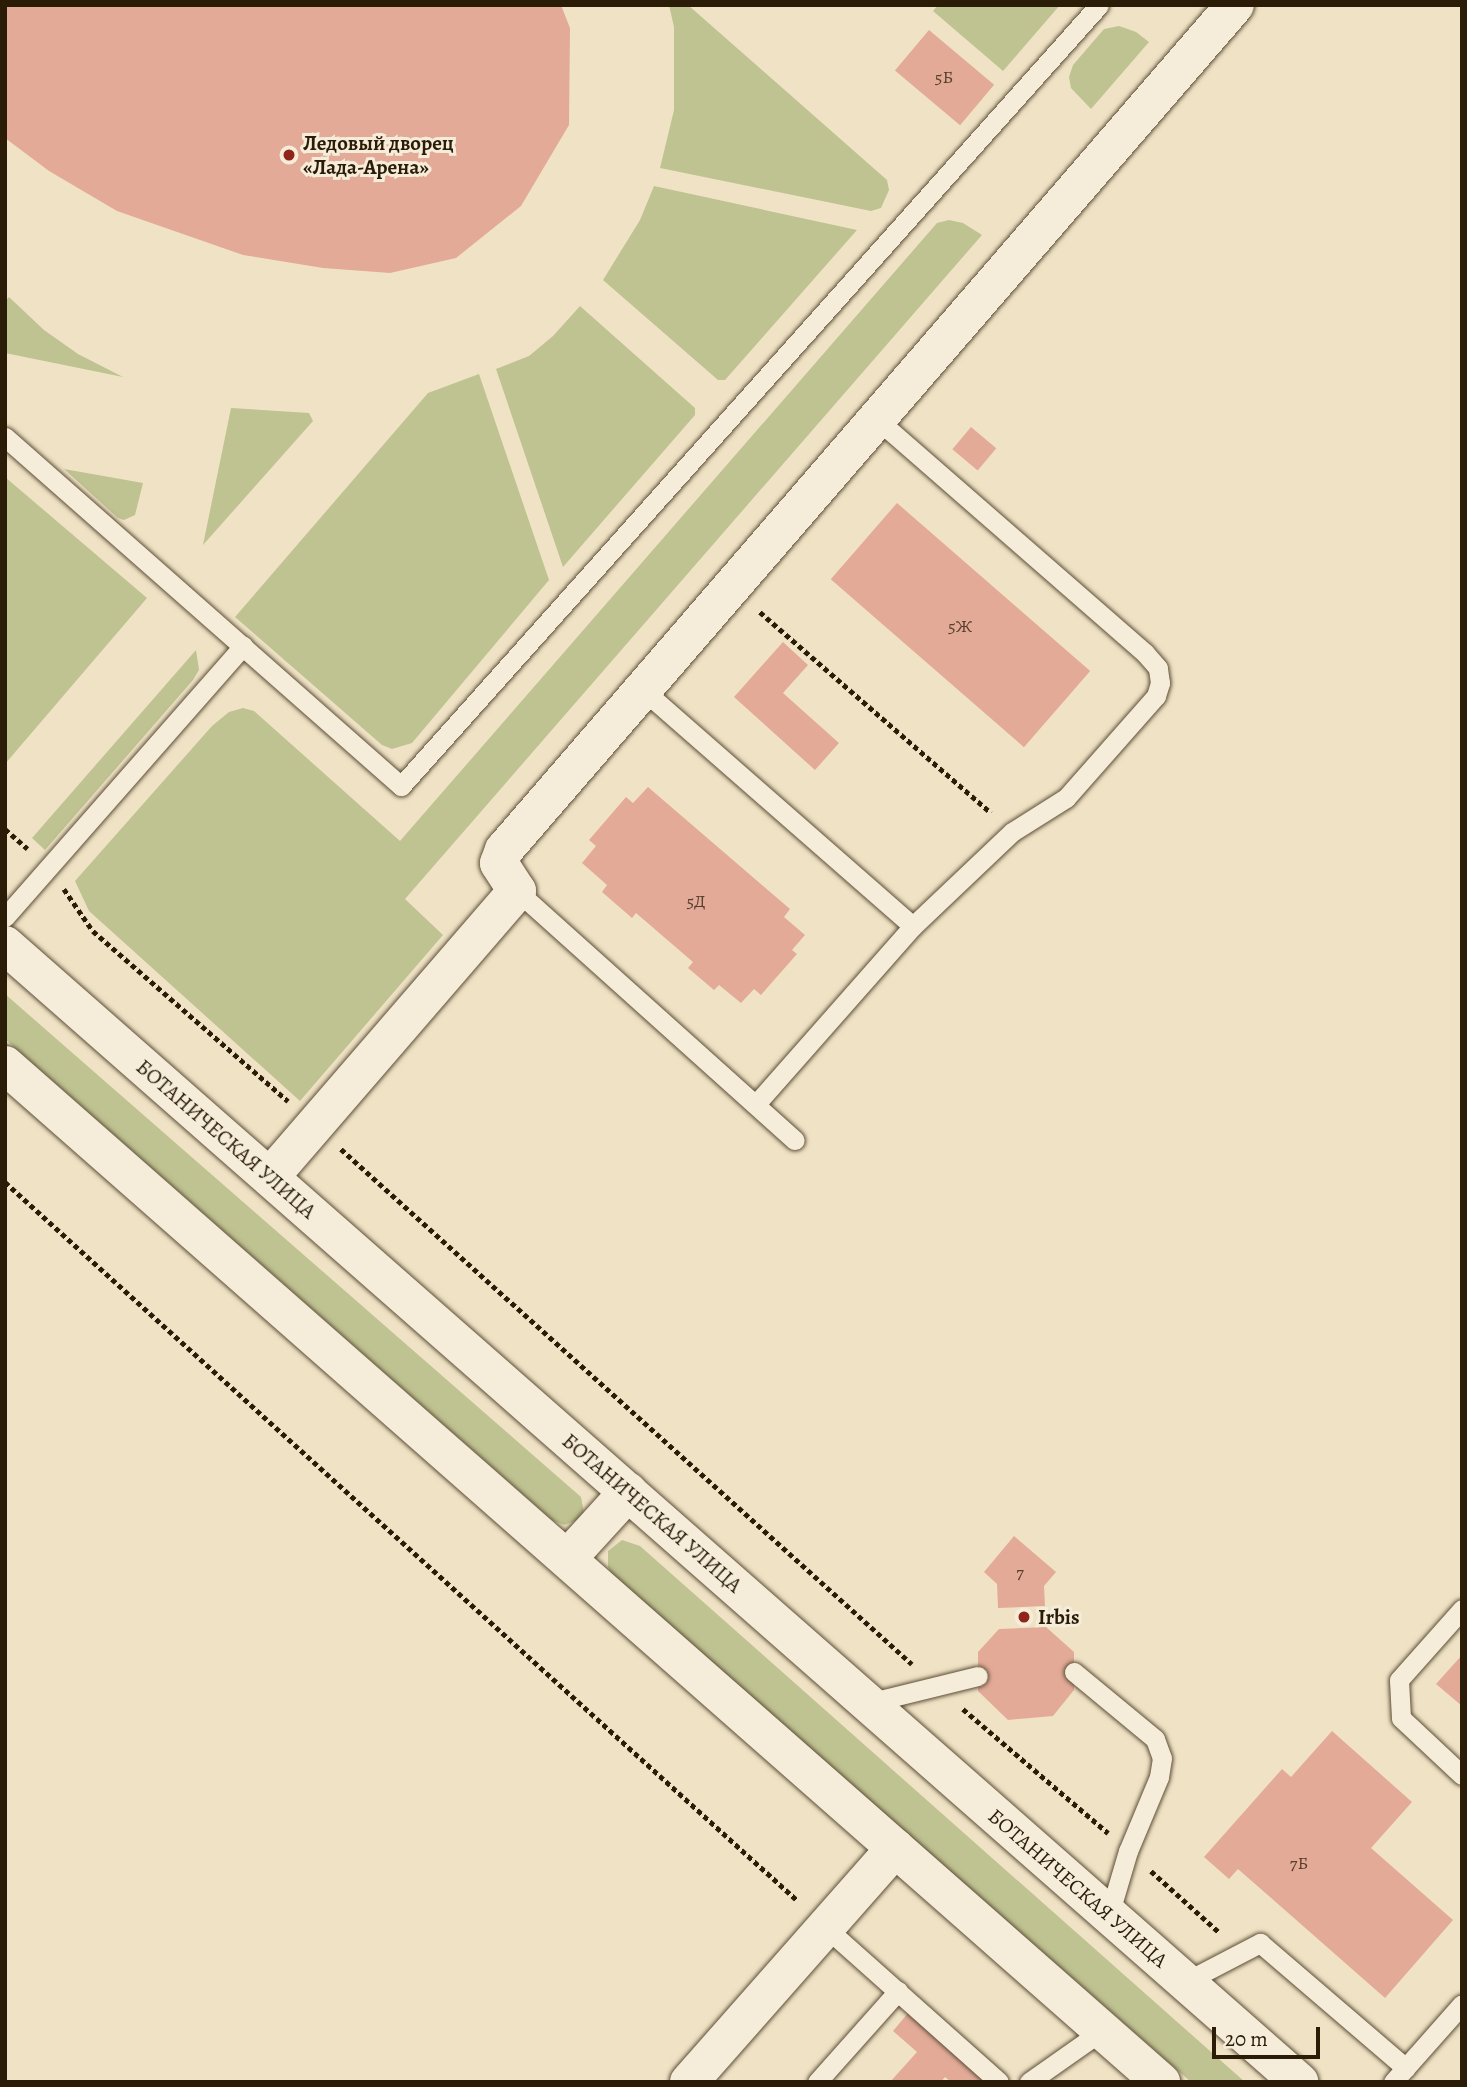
<!DOCTYPE html>
<meta charset="utf-8">
<style>
body{margin:0}
#map{position:relative;width:1467px;height:2087px;overflow:hidden;background:#f0e3c5;font-family:Alegreya,serif}
div>[style]{position:absolute}
[style*='--x']{left:calc(var(--x)*1px);top:calc(var(--y)*1px);width:calc(var(--w)*1px);rotate:calc(var(--a)*1deg)}
.green>*{inset:0;background:#bfc291}
.building>*{inset:0;background:#e3aa98;transform-origin:0 0}
.path>*{height:4.5px;margin-top:-2.25px;transform-origin:0;background:repeating-linear-gradient(90deg,#2b1c08 0 5px,transparent 0 8.5px)}
.roads{filter:drop-shadow(0 0 2px #5c4e37) drop-shadow(0 0 2px #5c4e37)}
.lane>*{height:19px;margin:-9.5px;padding:0 9.5px;transform-origin:9.5px;border-radius:9.5px;background:#f5edd9}
.street>*{height:38px;margin:-19px;padding:0 19px;transform-origin:19px;border-radius:19px;background:#f5edd9}
.secondary>*{height:38px;margin:-19px;padding:0 19px;transform-origin:19px;border-radius:19px;background:#f5edd9}
.dots>*{width:19px;height:19px;translate:-50% -50%;box-sizing:border-box;border:4px solid #f5edd9;border-radius:50%}
span{translate:-50% -50%;white-space:nowrap;text-align:center;line-height:1.15;-webkit-text-stroke:6px #f5edd9;paint-order:stroke}
.number-label{font-size:18px;color:#59402c}
.number-label span{-webkit-text-stroke-width:0}
.poi-label{font-size:21px;color:#2b1c08;font-weight:700}
.left{translate:0 -50%;text-align:left}
.street-label{font-size:21px;color:#2b1c08}
.frame{position:absolute;inset:0;border:7px solid #2b1c08;pointer-events:none}
.scale{position:absolute;left:1212px;top:2027px;width:108px;height:32px;box-sizing:border-box;border:4px solid #2b1c08;border-top:0;padding-left:9px;font-size:21px;line-height:24px;white-space:nowrap;color:#2b1c08;-webkit-text-stroke:5px #f5edd9;paint-order:stroke}
</style>
<div id="map">
<div class="green">
<i style="clip-path:polygon(669px 5px,688px 5px,887px 180px,889px 190px,881px 208px,871px 211px,660px 168px,674px 110px,674px 27px)"></i>
<i style="clip-path:polygon(938px 5px,1060px 5px,1003px 71px,933px 11px)"></i>
<i style="clip-path:polygon(1119px 26px,1136px 32px,1149px 42px,1091px 109px,1071px 88px,1069px 77px,1073px 65px,1104px 29px)"></i>
<i style="clip-path:polygon(654px 186px,857px 230px,725px 380px,718px 380px,603px 280px,640px 220px)"></i>
<i style="clip-path:polygon(949px 220px,963px 223px,982px 235px,405px 899px,443px 935px,300px 1101px,89px 911px,75px 881px,212px 726px,229px 712px,243px 708px,254px 711px,400px 841px,937px 223px)"></i>
<i style="clip-path:polygon(9px 297px,44px 330px,78px 354px,123px 377px,5px 353px,5px 301px)"></i>
<i style="clip-path:polygon(580px 306px,695px 408px,695px 415px,563px 567px,496px 369px,529px 356px,553px 336px)"></i>
<i style="clip-path:polygon(479px 374px,549px 580px,412px 743px,392px 749px,382px 745px,235px 617px,428px 393px)"></i>
<i style="clip-path:polygon(231px 408px,309px 413px,313px 421px,203px 545px)"></i>
<i style="clip-path:polygon(64px 469px,143px 483px,135px 515px,124px 520px,118px 518px)"></i>
<i style="clip-path:polygon(5px 477px,147px 598px,5px 764px)"></i>
<i style="clip-path:polygon(196px 650px,199px 670px,193px 680px,45px 850px,32px 838px)"></i>
<i style="clip-path:polygon(5px 994px,581px 1497px,584px 1513px,578px 1520px,564px 1525px,552px 1520px,5px 1039px)"></i>
<i style="clip-path:polygon(622px 1540px,640px 1546px,1245px 2082px,1191px 2082px,613px 1576px,608px 1567px,608px 1551px)"></i>
</div>
<div class="building">
<i style="clip-path:polygon(5px 5px,561px 5px,570px 28px,569px 125px,521px 206px,456px 258px,390px 273px,323px 268px,243px 255px,117px 211px,49px 171px,5px 138px)"></i>
<i style="left:929px;top:30px;width:85px;height:53px;rotate:40deg"></i>
<i style="left:971px;top:427px;width:33px;height:29px;rotate:40deg"></i>
<i style="left:897px;top:503px;width:256px;height:101px;rotate:41deg"></i>
<i style="clip-path:polygon(783px 642px,808px 665px,783px 693px,839px 743px,815px 770px,734px 697px)"></i>
<i style="clip-path:polygon(648px 787px,790px 909px,784px 917px,805px 935px,792px 950px,797px 954px,761px 995px,754px 989px,741px 1003px,719px 985px,714px 990px,688px 968px,693px 962px,636px 913px,632px 918px,602px 892px,607px 885px,582px 863px,596px 846px,589px 840px,626px 797px,633px 803px)"></i>
<i style="clip-path:polygon(1014px 1536px,1056px 1572px,1044px 1586px,1045px 1606px,998px 1608px,997px 1584px,984px 1572px)"></i>
<i style="clip-path:polygon(1046px 1627px,1074px 1652px,1074px 1690px,1053px 1716px,1008px 1720px,978px 1691px,978px 1652px,999px 1629px)"></i>
<i style="clip-path:polygon(1462px 1655px,1462px 1706px,1436px 1684px)"></i>
<i style="clip-path:polygon(1332px 1731px,1412px 1802px,1371px 1848px,1453px 1920px,1385px 1998px,1238px 1869px,1229px 1879px,1204px 1857px,1282px 1769px,1291px 1777px)"></i>
<i style="clip-path:polygon(914px 2006px,990px 2074px,983px 2082px,951px 2082px,945px 2077px,941px 2082px,890px 2082px,917px 2052px,893px 2031px)"></i>
</div>
<div class="path">
<i style="--x:760;--y:612;--w:306;--a:41"></i>
<i style="--x:5;--y:829;--w:30;--a:41"></i>
<i style="--x:64;--y:889;--w:51;--a:55.4"></i>
<i style="--x:93;--y:931;--w:259;--a:41.1"></i>
<i style="--x:341;--y:1149;--w:769;--a:42.05"></i>
<i style="--x:5;--y:1182;--w:1070;--a:42.2"></i>
<i style="--x:963;--y:1709;--w:191;--a:40.5"></i>
<i style="--x:1151;--y:1871;--w:93;--a:41.9"></i>
</div>
<div class="roads">
<div class="lane">
<i style="--x:5;--y:437;--w:528;--a:41.39"></i>
<i style="--x:401;--y:786;--w:1047;--a:-48.21"></i>
<i style="--x:642;--y:689;--w:360;--a:41.2"></i>
<i style="--x:517;--y:891;--w:373;--a:41.9"></i>
<i style="--x:5;--y:917;--w:361;--a:-48.7"></i>
<i style="--x:756;--y:1104;--w:237;--a:-48.6"></i>
<i style="--x:913;--y:926;--w:137;--a:-43.5"></i>
<i style="--x:1012;--y:832;--w:64;--a:-32.2"></i>
<i style="--x:1066;--y:798;--w:136;--a:-48.6"></i>
<i style="--x:1156;--y:696;--w:14;--a:-73"></i>
<i style="--x:1160;--y:683;--w:15;--a:-98"></i>
<i style="--x:1158;--y:668;--w:20;--a:-131"></i>
<i style="--x:1145;--y:653;--w:357;--a:-138.9"></i>
<i style="--x:1462;--y:1609;--w:95;--a:131.6"></i>
<i style="--x:1399;--y:1680;--w:38;--a:87"></i>
<i style="--x:1401;--y:1718;--w:83;--a:43.1"></i>
<i style="--x:1074;--y:1672;--w:105;--a:39.6"></i>
<i style="--x:1155;--y:1739;--w:20;--a:70"></i>
<i style="--x:1162;--y:1758;--w:19;--a:99"></i>
<i style="--x:1159;--y:1777;--w:80;--a:112.7"></i>
<i style="--x:1128;--y:1851;--w:67;--a:106.5"></i>
<i style="--x:868;--y:1703;--w:113;--a:-13.8"></i>
<i style="--x:824;--y:1926;--w:234;--a:41.7"></i>
<i style="--x:1185;--y:1982;--w:85;--a:-27.5"></i>
<i style="--x:1260;--y:1943;--w:192;--a:40.6"></i>
<i style="--x:817;--y:2082;--w:122;--a:-48.3"></i>
<i style="--x:1029;--y:2082;--w:90;--a:-35.1"></i>
<i style="--x:1393;--y:2082;--w:104;--a:-48.5"></i>
</div>
<div class="street">
<i style="--x:270;--y:1177;--w:378;--a:-49.2"></i>
<i style="--x:517;--y:891;--w:33;--a:-123"></i>
<i style="--x:499;--y:863;--w:14;--a:-69"></i>
<i style="--x:504;--y:850;--w:1117;--a:-49.14"></i>
<i style="--x:689;--y:2082;--w:312;--a:-48.6"></i>
</div>
<div class="secondary">
<i style="--x:5;--y:945;--w:1723;--a:41.3"></i>
<i style="--x:5;--y:1065;--w:1540;--a:41.34"></i>
<i style="--x:567;--y:1559;--w:91;--a:-47.7"></i>
</div>
</div>
<div class="dots">
<i style="left:289px;top:155px;background:#8f2418"></i>
<i style="left:1024px;top:1617px;background:#8f2418"></i>
</div>
<div class="number-label">
<span style="left:944px;top:77px">5Б</span>
<span style="left:960px;top:626px">5Ж</span>
<span style="left:696px;top:901px">5Д</span>
<span style="left:1020px;top:1572px">7</span>
<span style="left:1299px;top:1863px">7Б</span>
</div>
<div class="poi-label">
<span class="left" style="left:303px;top:155px">Ледовый дворец<br>«Лада-Арена»</span>
<span class="left" style="left:1038px;top:1617px">Irbis</span>
</div>
<div class="street-label">
<span style="left:226px;top:1139px;rotate:41deg">БОТАНИЧЕСКАЯ УЛИЦА</span>
<span style="left:652px;top:1513px;rotate:41deg">БОТАНИЧЕСКАЯ УЛИЦА</span>
<span style="left:1078px;top:1888px;rotate:41deg">БОТАНИЧЕСКАЯ УЛИЦА</span>
</div>
<div class="frame"></div>
<div class="scale">20 m</div>
</div>
